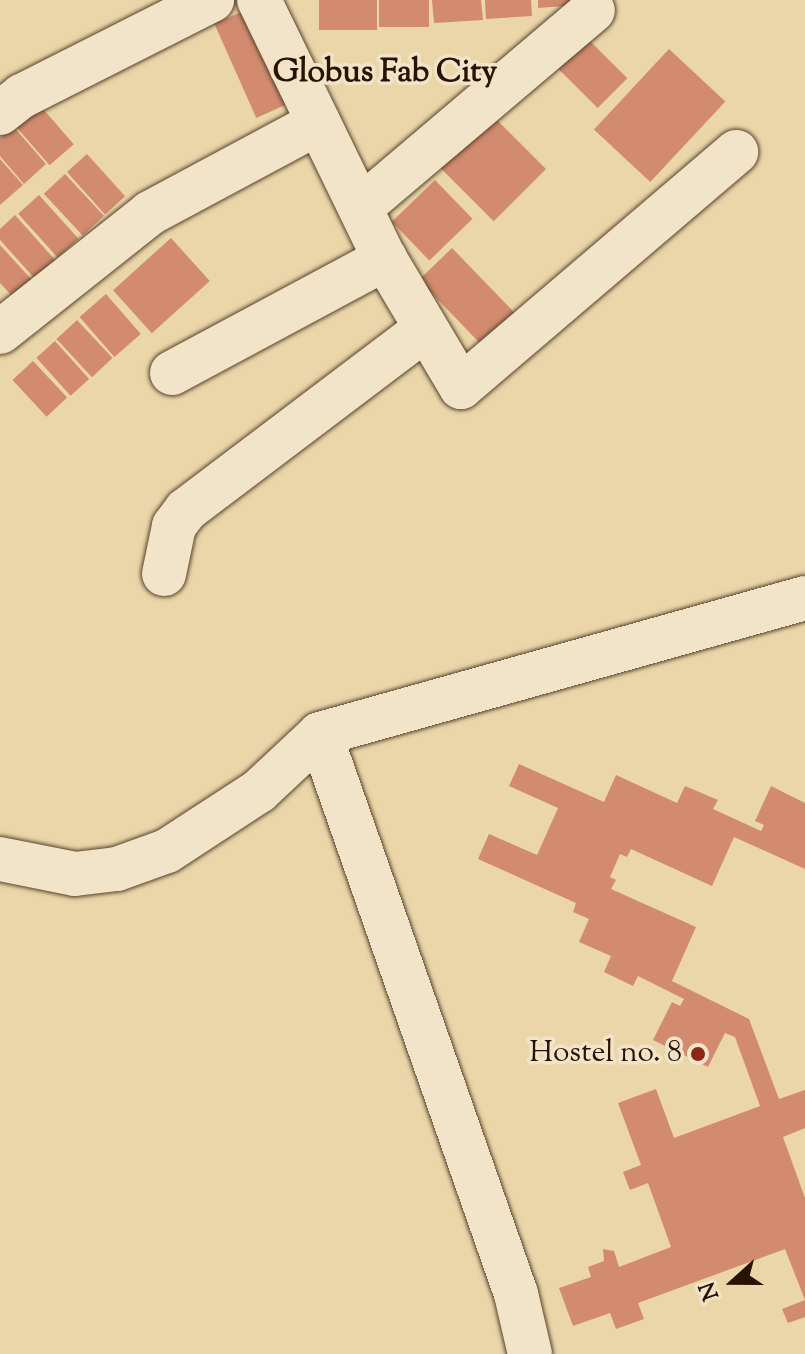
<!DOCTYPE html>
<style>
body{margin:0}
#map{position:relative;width:805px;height:1354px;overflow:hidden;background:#ebd6aa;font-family:"Sorts Mill Goudy",serif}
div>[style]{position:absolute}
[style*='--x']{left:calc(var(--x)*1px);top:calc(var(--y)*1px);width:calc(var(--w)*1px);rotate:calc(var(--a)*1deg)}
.building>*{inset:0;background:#d28b6f;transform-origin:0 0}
.roads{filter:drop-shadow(0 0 2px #59432a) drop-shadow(0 0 2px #59432a)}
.minor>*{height:44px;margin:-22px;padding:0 22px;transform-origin:22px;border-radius:22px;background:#f2e4c8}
.dots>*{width:22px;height:22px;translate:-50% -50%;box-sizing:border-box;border:4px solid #f2e4c8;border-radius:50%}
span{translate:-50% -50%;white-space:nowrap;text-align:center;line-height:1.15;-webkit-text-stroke:7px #f2e4c8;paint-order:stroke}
.poi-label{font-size:30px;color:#281200}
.right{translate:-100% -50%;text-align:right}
.neighbourhood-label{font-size:32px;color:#281200;font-weight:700}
.north{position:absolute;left:693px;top:1242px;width:80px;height:80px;-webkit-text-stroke:6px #f2e4c8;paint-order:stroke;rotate:249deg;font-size:22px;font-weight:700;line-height:32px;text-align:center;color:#281200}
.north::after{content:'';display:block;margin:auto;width:28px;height:36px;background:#281200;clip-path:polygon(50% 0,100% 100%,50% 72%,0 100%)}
</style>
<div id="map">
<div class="building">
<i style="left:319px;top:0;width:58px;height:30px"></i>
<i style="left:379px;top:0;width:50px;height:27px"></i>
<i style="clip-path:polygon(432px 0,481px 0,483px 20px,434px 23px)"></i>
<i style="clip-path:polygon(485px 0,531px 0,532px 16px,486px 19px)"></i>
<i style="clip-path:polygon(538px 0,577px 0,578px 5px,538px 8px)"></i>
<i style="left:250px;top:8px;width:103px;height:39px;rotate:66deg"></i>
<i style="left:587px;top:38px;width:57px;height:42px;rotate:45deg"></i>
<i style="left:669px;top:49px;width:77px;height:110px;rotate:43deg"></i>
<i style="left:37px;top:102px;width:56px;height:32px;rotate:49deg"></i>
<i style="left:488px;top:111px;width:82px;height:74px;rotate:45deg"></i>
<i style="clip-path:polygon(13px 126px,46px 164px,24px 184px,0 156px,0 138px)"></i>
<i style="left:87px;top:154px;width:57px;height:27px;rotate:48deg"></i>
<i style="clip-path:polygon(0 159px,23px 185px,0 205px)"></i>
<i style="left:65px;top:174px;width:57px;height:29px;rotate:47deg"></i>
<i style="left:435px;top:180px;width:54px;height:60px;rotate:46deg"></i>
<i style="left:39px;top:195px;width:59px;height:28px;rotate:48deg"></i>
<i style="clip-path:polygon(15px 215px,56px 261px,36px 280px,0 240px,0 229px)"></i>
<i style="left:171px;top:238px;width:58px;height:78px;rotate:48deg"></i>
<i style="clip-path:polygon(0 245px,32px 280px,13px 297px,0 283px)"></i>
<i style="left:452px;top:248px;width:91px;height:46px;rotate:46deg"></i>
<i style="left:106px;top:294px;width:53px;height:35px;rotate:49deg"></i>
<i style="left:77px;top:320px;width:52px;height:28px;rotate:47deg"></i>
<i style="left:55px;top:341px;width:51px;height:25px;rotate:48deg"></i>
<i style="left:33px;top:361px;width:50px;height:28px;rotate:47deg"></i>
<i style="clip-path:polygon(519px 764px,604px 802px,616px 775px,677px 803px,685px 786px,718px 800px,713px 809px,761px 831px,764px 825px,755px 821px,771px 786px,805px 803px,805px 869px,734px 837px,712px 886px,631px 849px,627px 857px,620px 854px,610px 877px,616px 880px,611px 889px,696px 927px,672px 981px,749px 1019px,779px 1099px,805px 1090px,805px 1128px,783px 1137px,805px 1198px,805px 1317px,788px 1323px,782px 1309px,805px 1300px,785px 1249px,638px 1303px,644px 1319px,616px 1329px,610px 1313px,573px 1326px,559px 1288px,591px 1277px,588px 1267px,604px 1261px,603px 1249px,614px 1251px,619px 1267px,671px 1247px,648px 1183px,630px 1190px,623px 1172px,641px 1165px,618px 1103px,656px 1089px,674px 1138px,760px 1106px,735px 1037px,725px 1033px,708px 1067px,653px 1040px,672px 1002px,680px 1006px,684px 999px,638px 976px,633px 986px,604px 972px,611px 956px,579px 942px,589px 919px,573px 912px,576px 903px,478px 859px,489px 834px,537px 855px,558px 808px,509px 786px)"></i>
</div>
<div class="roads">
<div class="minor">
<i style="--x:259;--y:0;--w:288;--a:64.1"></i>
<i style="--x:385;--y:259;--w:149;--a:59.3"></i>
<i style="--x:461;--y:387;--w:362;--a:-40.5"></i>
<i style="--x:0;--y:113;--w:28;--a:-38"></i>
<i style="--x:22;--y:96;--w:213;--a:-26.8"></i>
<i style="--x:361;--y:207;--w:304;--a:-40.3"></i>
<i style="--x:0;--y:332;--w:191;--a:-38.4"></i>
<i style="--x:150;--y:213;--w:191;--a:-28.2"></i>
<i style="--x:172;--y:373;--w:242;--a:-28.2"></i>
<i style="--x:164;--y:574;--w:49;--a:-78.2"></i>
<i style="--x:174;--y:526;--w:20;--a:-53"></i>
<i style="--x:186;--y:510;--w:300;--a:-37.1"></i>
<i style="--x:320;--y:734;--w:593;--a:70.71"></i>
<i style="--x:516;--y:1294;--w:62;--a:76.9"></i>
<i style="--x:0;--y:859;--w:76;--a:11.3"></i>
<i style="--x:75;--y:874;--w:42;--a:-6.8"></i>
<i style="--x:117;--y:869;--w:53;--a:-19.8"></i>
<i style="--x:167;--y:851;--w:110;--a:-33.1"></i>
<i style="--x:259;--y:791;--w:83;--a:-43.1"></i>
<i style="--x:320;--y:734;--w:504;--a:-15.66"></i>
</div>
</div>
<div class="dots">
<i style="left:698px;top:1054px;background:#8f2418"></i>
</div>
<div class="poi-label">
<span class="right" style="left:682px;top:1054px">Hostel no. 8</span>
</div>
<div class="neighbourhood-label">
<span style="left:385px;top:73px">Globus Fab City</span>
</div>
<div class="north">N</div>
</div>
